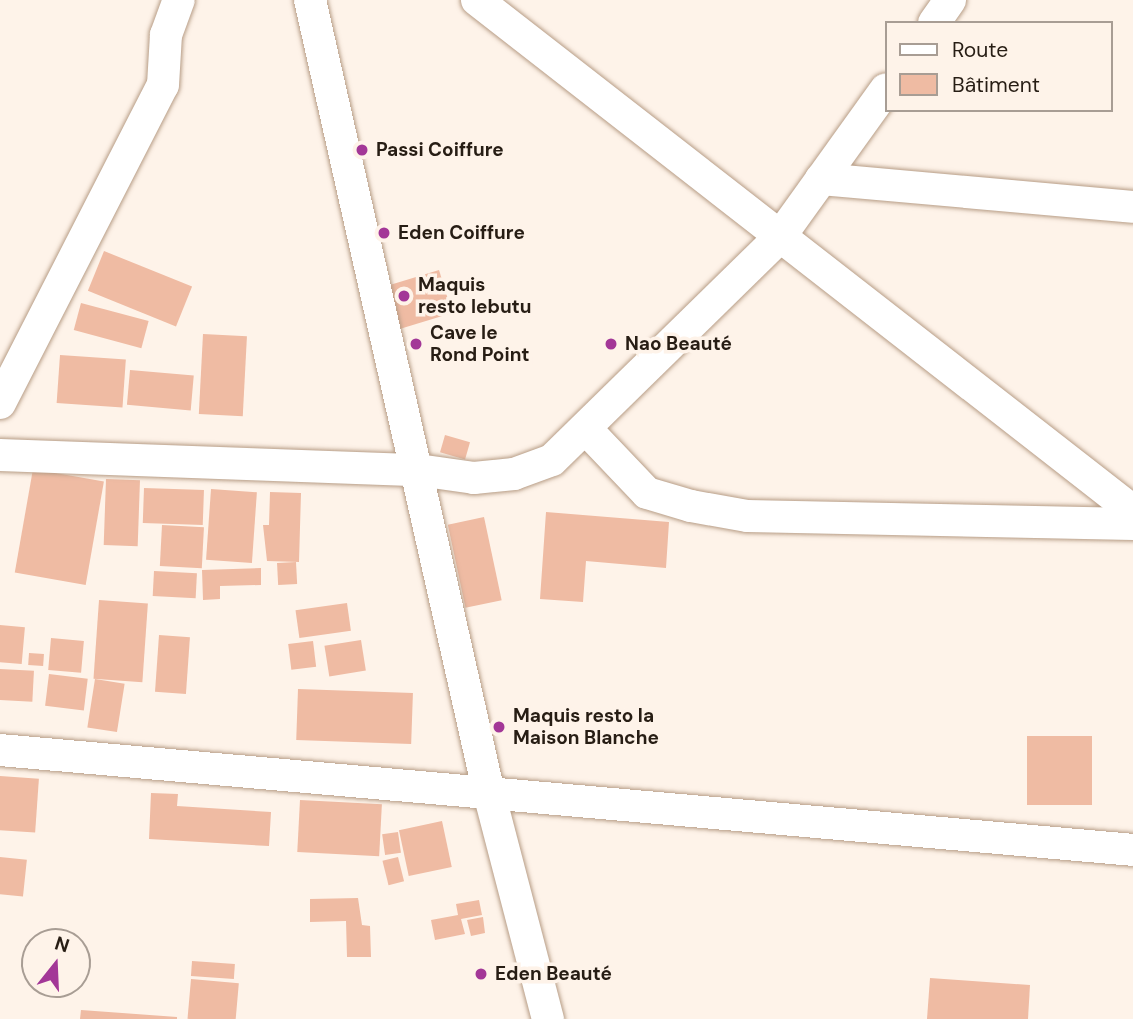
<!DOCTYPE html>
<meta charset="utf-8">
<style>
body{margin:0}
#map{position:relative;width:1133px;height:1019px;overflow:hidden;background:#fef3e9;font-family:"DM Sans",sans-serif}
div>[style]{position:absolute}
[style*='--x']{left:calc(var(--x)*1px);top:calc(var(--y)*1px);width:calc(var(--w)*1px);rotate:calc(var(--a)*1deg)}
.building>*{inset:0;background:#efbba3;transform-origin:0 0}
.roads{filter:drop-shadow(0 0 2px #b79d86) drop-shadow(0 0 2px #b79d86)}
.minor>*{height:32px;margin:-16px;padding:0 16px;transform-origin:16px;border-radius:16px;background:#fff}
.dots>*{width:19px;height:19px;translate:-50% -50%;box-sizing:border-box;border:4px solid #fef3e9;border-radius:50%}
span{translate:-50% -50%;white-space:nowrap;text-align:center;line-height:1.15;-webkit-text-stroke:7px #fef3e9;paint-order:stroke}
.poi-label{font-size:19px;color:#271d14;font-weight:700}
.left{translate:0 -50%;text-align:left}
.legend{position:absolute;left:885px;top:21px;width:228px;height:91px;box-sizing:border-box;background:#fef3e9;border:2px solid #a89d94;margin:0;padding:9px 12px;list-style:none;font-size:21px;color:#271d14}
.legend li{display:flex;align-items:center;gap:14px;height:35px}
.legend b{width:35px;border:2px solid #a89d94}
.north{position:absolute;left:21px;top:928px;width:70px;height:70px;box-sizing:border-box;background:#fef3e9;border:2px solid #a89d94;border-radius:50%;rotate:18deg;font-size:19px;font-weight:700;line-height:28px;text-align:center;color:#271d14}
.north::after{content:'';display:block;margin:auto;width:24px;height:32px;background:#a33797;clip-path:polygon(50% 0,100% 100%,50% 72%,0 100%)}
</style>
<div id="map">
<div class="building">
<i style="left:104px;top:251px;width:95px;height:43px;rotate:22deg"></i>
<i style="left:439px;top:270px;width:45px;height:54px;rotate:73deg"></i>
<i style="left:81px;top:303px;width:70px;height:28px;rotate:15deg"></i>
<i style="left:203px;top:334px;width:44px;height:80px;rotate:3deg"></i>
<i style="left:60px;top:355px;width:66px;height:48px;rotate:4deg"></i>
<i style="left:130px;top:370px;width:64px;height:35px;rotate:5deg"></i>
<i style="left:445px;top:435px;width:26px;height:18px;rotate:16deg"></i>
<i style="left:33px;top:469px;width:72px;height:105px;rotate:10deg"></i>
<i style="left:106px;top:479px;width:34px;height:66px;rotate:2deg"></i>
<i style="left:144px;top:488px;width:60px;height:35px;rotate:2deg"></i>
<i style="left:211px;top:489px;width:46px;height:71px;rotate:4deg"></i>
<i style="clip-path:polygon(270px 492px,301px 493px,299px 562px,267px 561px,263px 525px,269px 525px)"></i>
<i style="clip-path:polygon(546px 512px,669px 522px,666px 568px,586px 561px,583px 602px,540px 599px)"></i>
<i style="left:484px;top:517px;width:85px;height:37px;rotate:78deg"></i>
<i style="left:162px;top:525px;width:42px;height:41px;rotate:3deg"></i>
<i style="left:296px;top:562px;width:22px;height:19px;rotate:87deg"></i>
<i style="clip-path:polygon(261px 568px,261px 585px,220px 586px,220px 599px,203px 600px,202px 570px)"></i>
<i style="left:154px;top:571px;width:43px;height:25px;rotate:3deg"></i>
<i style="left:99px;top:600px;width:49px;height:79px;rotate:4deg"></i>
<i style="left:347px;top:603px;width:28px;height:52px;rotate:82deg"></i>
<i style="left:0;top:625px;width:25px;height:37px;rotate:5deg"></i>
<i style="left:159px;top:635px;width:31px;height:57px;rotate:4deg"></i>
<i style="left:51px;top:638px;width:33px;height:32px;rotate:5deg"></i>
<i style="left:361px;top:640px;width:31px;height:37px;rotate:81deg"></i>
<i style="left:313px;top:641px;width:26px;height:25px;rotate:83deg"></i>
<i style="left:29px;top:653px;width:15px;height:12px;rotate:4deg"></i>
<i style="left:0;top:669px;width:34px;height:31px;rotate:3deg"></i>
<i style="left:49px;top:674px;width:39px;height:32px;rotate:7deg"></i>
<i style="left:95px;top:679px;width:30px;height:49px;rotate:9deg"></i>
<i style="left:298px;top:689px;width:115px;height:51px;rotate:2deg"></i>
<i style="left:1027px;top:736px;width:65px;height:69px"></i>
<i style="left:0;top:776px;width:39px;height:54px;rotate:4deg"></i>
<i style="clip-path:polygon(151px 793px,178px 794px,177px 806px,271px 812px,269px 846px,149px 839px)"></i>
<i style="left:300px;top:800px;width:82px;height:52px;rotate:3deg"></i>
<i style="left:442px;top:821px;width:47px;height:44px;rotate:78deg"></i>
<i style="left:398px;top:832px;width:21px;height:16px;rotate:82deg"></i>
<i style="left:0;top:857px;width:27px;height:37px;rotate:6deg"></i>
<i style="left:398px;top:857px;width:25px;height:16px;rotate:76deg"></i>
<i style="clip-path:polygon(358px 898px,362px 925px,370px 926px,371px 957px,347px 957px,346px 921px,310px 922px,310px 899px)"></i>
<i style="clip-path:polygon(479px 900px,482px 915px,461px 919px,465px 934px,435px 940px,431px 920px,458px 915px,456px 904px)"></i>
<i style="clip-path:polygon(483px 917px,485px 933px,471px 936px,467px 920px)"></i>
<i style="left:192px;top:961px;width:43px;height:15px;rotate:4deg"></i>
<i style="clip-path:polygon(930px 978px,1030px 985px,1028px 1019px,927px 1019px)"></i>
<i style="left:191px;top:979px;width:48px;height:40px;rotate:5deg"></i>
<i style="clip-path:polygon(81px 1010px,177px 1017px,177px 1019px,80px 1019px)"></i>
</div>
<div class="roads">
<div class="minor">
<i style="--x:310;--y:0;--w:809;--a:77.29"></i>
<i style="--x:488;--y:789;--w:238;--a:75.4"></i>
<i style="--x:477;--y:0;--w:832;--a:37.92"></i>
<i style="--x:934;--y:23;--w:28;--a:-55"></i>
<i style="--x:821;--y:179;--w:313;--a:5.1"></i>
<i style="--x:0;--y:403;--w:357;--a:-62.9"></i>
<i style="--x:163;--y:85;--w:50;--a:-86.6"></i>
<i style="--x:166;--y:35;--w:37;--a:-70"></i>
<i style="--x:586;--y:429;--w:88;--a:46.4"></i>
<i style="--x:647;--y:493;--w:46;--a:16.5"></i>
<i style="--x:691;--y:506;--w:57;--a:10.1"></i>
<i style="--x:747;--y:516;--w:386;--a:1.2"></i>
<i style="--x:0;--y:455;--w:418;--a:2.1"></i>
<i style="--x:418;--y:470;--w:57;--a:8.1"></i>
<i style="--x:474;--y:478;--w:40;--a:-5.7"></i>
<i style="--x:514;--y:474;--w:40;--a:-20.2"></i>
<i style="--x:552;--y:460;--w:318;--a:-44.4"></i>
<i style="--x:779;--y:238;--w:183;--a:-54.3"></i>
<i style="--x:0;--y:750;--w:1137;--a:5.04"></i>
</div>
</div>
<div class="dots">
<i style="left:362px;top:150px;background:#a33797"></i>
<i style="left:384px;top:233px;background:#a33797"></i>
<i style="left:404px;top:296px;background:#a33797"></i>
<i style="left:416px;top:344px;background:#a33797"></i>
<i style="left:611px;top:344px;background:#a33797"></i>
<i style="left:499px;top:727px;background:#a33797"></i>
<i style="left:481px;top:974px;background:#a33797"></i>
</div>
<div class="poi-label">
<span class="left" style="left:376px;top:150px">Passi Coiffure</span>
<span class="left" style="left:398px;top:233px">Eden Coiffure</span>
<span class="left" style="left:418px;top:296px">Maquis<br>resto lebutu</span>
<span class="left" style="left:430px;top:344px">Cave le<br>Rond Point</span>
<span class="left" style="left:625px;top:344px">Nao Beauté</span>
<span class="left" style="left:513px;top:727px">Maquis resto la<br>Maison Blanche</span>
<span class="left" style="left:495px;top:974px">Eden Beauté</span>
</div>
<ul class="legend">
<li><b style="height:9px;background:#fff"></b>Route</li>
<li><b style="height:19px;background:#efbba3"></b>Bâtiment</li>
</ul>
<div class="north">N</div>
</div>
